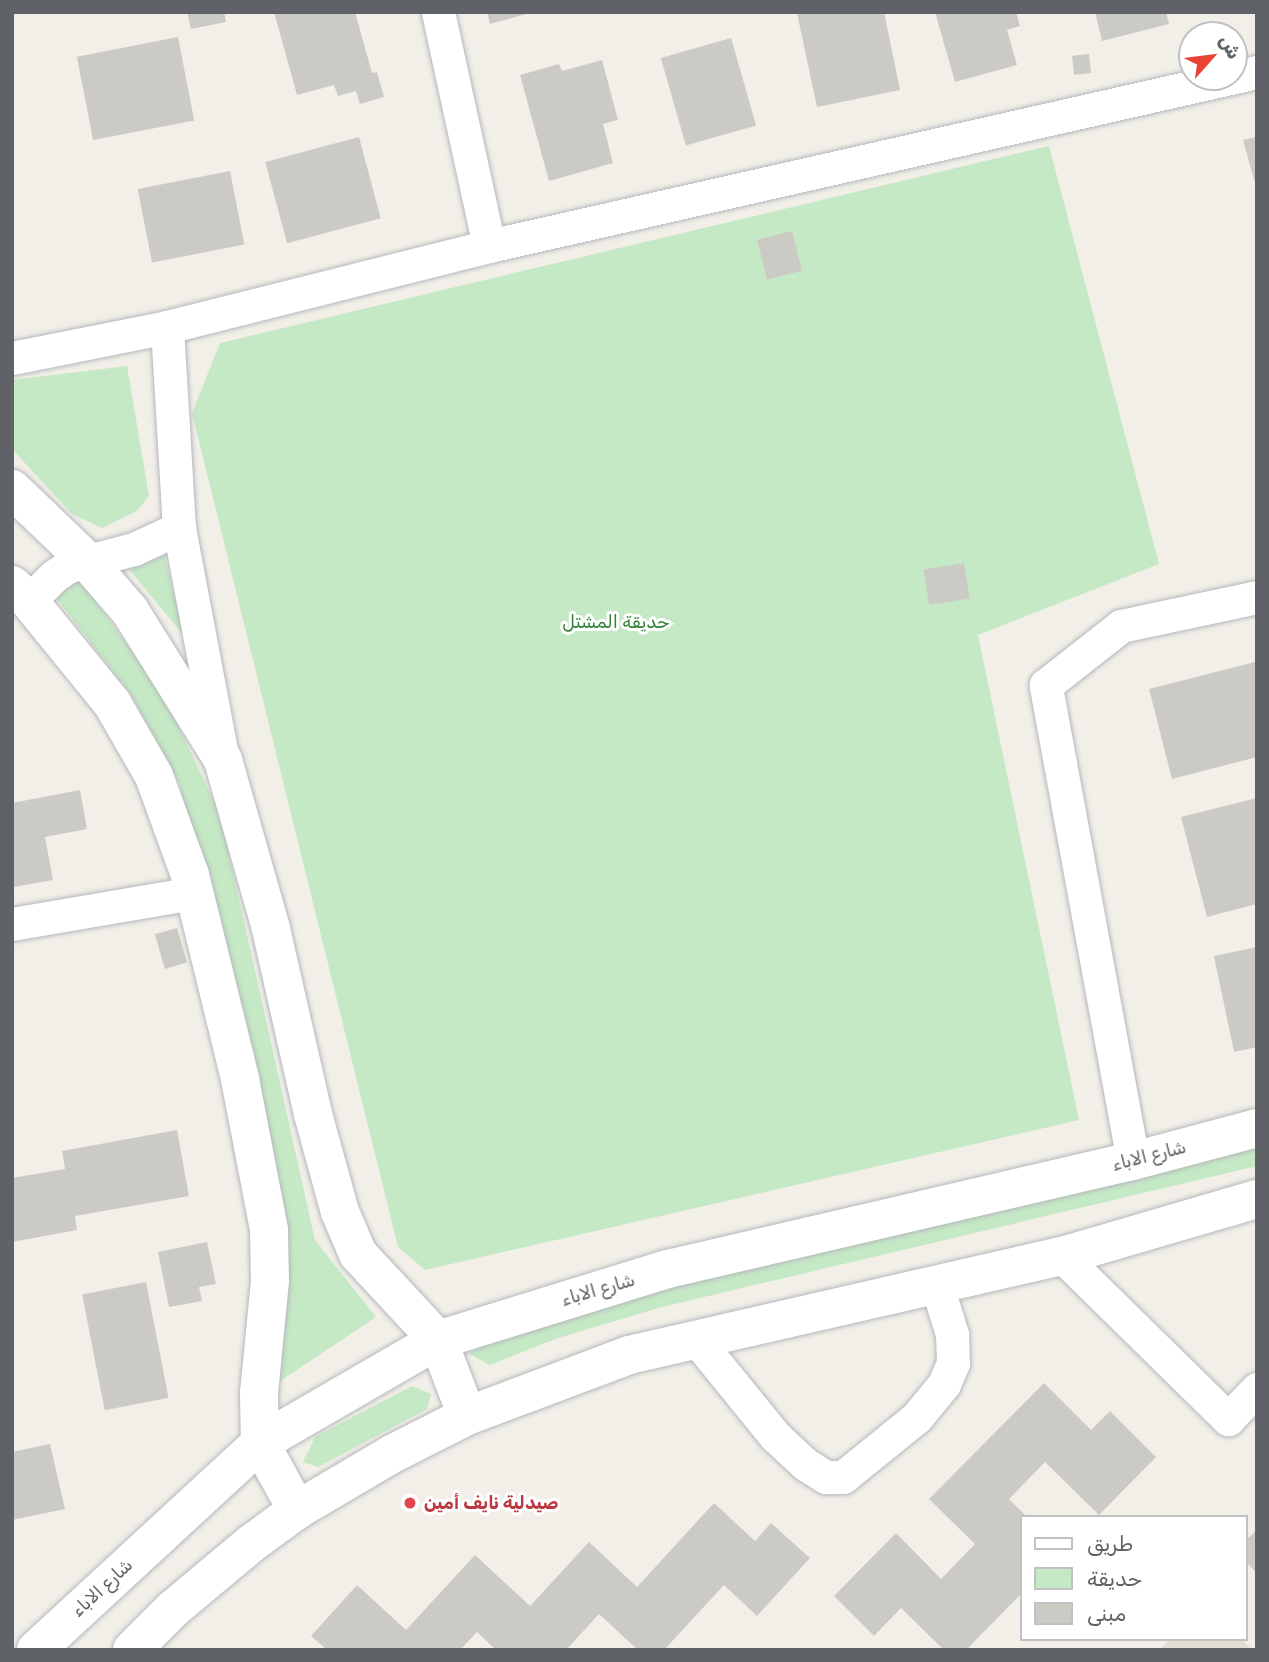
<!DOCTYPE html>
<meta charset="utf-8">
<style>
body{margin:0}
#map{position:relative;width:1269px;height:1662px;overflow:hidden;background:#f1efe8;font-family:Rubik,"Noto Naskh Arabic",sans-serif}
div>[style]{position:absolute}
[style*='--x']{left:calc(var(--x)*1px);top:calc(var(--y)*1px);width:calc(var(--w)*1px);rotate:calc(var(--a)*1deg)}
.education>*{inset:0;background:#e1ded6}
.green>*{inset:0;background:#c5e8c5}
.building>*{inset:0;background:#cccac5;transform-origin:0 0}
.roads{filter:drop-shadow(0 0 2px #b5b8bc) drop-shadow(0 0 2px #b5b8bc)}
.minor>*{height:33px;margin:-16.5px;padding:0 16.5px;transform-origin:16.5px;border-radius:16.5px;background:#fff}
.tertiary>*{height:38px;margin:-19px;padding:0 19px;transform-origin:19px;border-radius:19px;background:#fff}
.secondary>*{height:38px;margin:-19px;padding:0 19px;transform-origin:19px;border-radius:19px;background:#fff}
.dots>*{width:19px;height:19px;translate:-50% -50%;box-sizing:border-box;border:4px solid #fff;border-radius:50%}
span{translate:-50% -50%;white-space:nowrap;text-align:center;line-height:1.15;-webkit-text-stroke:6px #fff;paint-order:stroke}
.park-label{font-size:18px;color:#348238}
.street-label{font-size:18px;color:#5f6368}
.health-label{font-size:18px;color:#be3a42;font-weight:700}
.left{translate:0 -50%;text-align:left}
.frame{position:absolute;inset:0;border:14px solid #5f6368;pointer-events:none}
.legend{position:absolute;left:1020px;top:1515px;width:228px;height:126px;box-sizing:border-box;background:#fff;border:2px solid #bfc1c3;margin:0;padding:9px 12px;list-style:none;font-size:21px;color:#5f6368}
.legend li{display:flex;align-items:center;gap:14px;height:35px}
.legend b{width:35px;border:2px solid #bfc1c3}
.north{position:absolute;left:1178px;top:21px;width:70px;height:70px;box-sizing:border-box;background:#fff;border:2px solid #bfc1c3;border-radius:50%;rotate:62deg;font-size:19px;font-weight:700;line-height:28px;text-align:center;color:#5f6368}
.north::after{content:'';display:block;margin:auto;width:24px;height:32px;background:#ea4335;clip-path:polygon(50% 0,100% 100%,50% 72%,0 100%)}
</style>
<div id="map">
<div class="education">
<i style="clip-path:polygon(1170px 1639px,1242px 1639px,1252px 1650px,1160px 1650px)"></i>
</div>
<div class="green">
<i style="clip-path:polygon(1049px 146px,1159px 564px,978px 635px,1079px 1120px,425px 1270px,398px 1247px,192px 413px,220px 343px)"></i>
<i style="clip-path:polygon(127px 366px,149px 496px,137px 511px,102px 528px,72px 514px,12px 449px,12px 380px)"></i>
<i style="clip-path:polygon(164px 555px,185px 637px,128px 568px)"></i>
<i style="clip-path:polygon(76px 575px,162px 692px,220px 814px,315px 1240px,376px 1317px,268px 1389px,284px 1264px,202px 878px,180px 784px,130px 693px,56px 598px)"></i>
<i style="clip-path:polygon(1257px 1139px,1257px 1166px,662px 1307px,558px 1338px,490px 1365px,469px 1354px,490px 1336px,548px 1310px)"></i>
<i style="clip-path:polygon(412px 1386px,431px 1394px,427px 1409px,318px 1467px,303px 1462px,315px 1437px)"></i>
</div>
<div class="building">
<i style="clip-path:polygon(187px 12px,224px 12px,226px 22px,191px 29px)"></i>
<i style="clip-path:polygon(274px 12px,355px 12px,372px 73px,377px 72px,384px 97px,360px 104px,356px 91px,338px 96px,334px 85px,297px 95px)"></i>
<i style="clip-path:polygon(487px 12px,530px 12px,530px 13px,490px 24px)"></i>
<i style="clip-path:polygon(884px 12px,900px 90px,817px 107px,797px 13px)"></i>
<i style="clip-path:polygon(935px 12px,1016px 12px,1020px 26px,1007px 30px,1017px 65px,955px 82px)"></i>
<i style="clip-path:polygon(1095px 12px,1166px 12px,1169px 24px,1102px 41px)"></i>
<i style="left:178px;top:37px;width:85px;height:103px;rotate:79deg"></i>
<i style="left:731px;top:38px;width:91px;height:73px;rotate:74deg"></i>
<i style="left:1089px;top:54px;width:19px;height:17px;rotate:84deg"></i>
<i style="clip-path:polygon(602px 60px,618px 120px,603px 124px,613px 163px,549px 181px,520px 75px,559px 64px,562px 71px)"></i>
<i style="left:359px;top:137px;width:84px;height:97px;rotate:75deg"></i>
<i style="clip-path:polygon(1257px 137px,1257px 187px,1256px 187px,1243px 140px)"></i>
<i style="left:230px;top:171px;width:75px;height:94px;rotate:79deg"></i>
<i style="left:792px;top:231px;width:41px;height:36px;rotate:76deg"></i>
<i style="left:964px;top:563px;width:36px;height:41px;rotate:81deg"></i>
<i style="clip-path:polygon(1255px 662px,1257px 757px,1172px 779px,1149px 689px)"></i>
<i style="clip-path:polygon(80px 790px,87px 829px,45px 837px,53px 880px,14px 887px,12px 803px)"></i>
<i style="clip-path:polygon(1257px 798px,1257px 904px,1207px 917px,1181px 817px)"></i>
<i style="left:177px;top:928px;width:36px;height:23px;rotate:74deg"></i>
<i style="clip-path:polygon(1257px 947px,1257px 1047px,1234px 1052px,1214px 956px)"></i>
<i style="clip-path:polygon(177px 1130px,189px 1196px,75px 1216px,77px 1230px,12px 1242px,12px 1178px,65px 1169px,62px 1151px)"></i>
<i style="clip-path:polygon(207px 1242px,216px 1284px,199px 1287px,202px 1301px,169px 1307px,158px 1252px)"></i>
<i style="left:146px;top:1282px;width:118px;height:65px;rotate:79deg"></i>
<i style="clip-path:polygon(1044px 1383px,1091px 1430px,1110px 1411px,1156px 1457px,1099px 1515px,1045px 1462px,1009px 1499px,1027px 1517px,1022px 1517px,1022px 1593px,966px 1650px,944px 1650px,901px 1608px,874px 1636px,834px 1596px,896px 1533px,941px 1579px,975px 1544px,929px 1499px)"></i>
<i style="clip-path:polygon(50px 1444px,65px 1509px,12px 1520px,12px 1452px)"></i>
<i style="clip-path:polygon(714px 1503px,755px 1541px,771px 1523px,810px 1558px,757px 1616px,724px 1585px,664px 1650px,638px 1650px,599px 1614px,566px 1650px,496px 1650px,477px 1632px,460px 1650px,327px 1650px,311px 1636px,357px 1585px,406px 1630px,475px 1555px,530px 1606px,589px 1542px,637px 1587px)"></i>
<i style="clip-path:polygon(1257px 1530px,1257px 1573px,1246px 1562px,1246px 1540px)"></i>
</div>
<div class="roads">
<div class="minor">
<i style="--x:438;--y:12;--w:239;--a:77.7"></i>
<i style="--x:167;--y:327;--w:201;--a:86.6"></i>
<i style="--x:179;--y:528;--w:226;--a:79.3"></i>
<i style="--x:12;--y:358;--w:158;--a:-11.3"></i>
<i style="--x:167;--y:327;--w:332;--a:-14.1"></i>
<i style="--x:489;--y:246;--w:787;--a:-12.77"></i>
<i style="--x:29;--y:601;--w:35;--a:-45"></i>
<i style="--x:54;--y:576;--w:18;--a:-34"></i>
<i style="--x:69;--y:566;--w:67;--a:-14.7"></i>
<i style="--x:134;--y:549;--w:50;--a:-25"></i>
<i style="--x:12;--y:924;--w:185;--a:-9.7"></i>
<i style="--x:1133;--y:1161;--w:484;--a:-100.4"></i>
<i style="--x:1046;--y:685;--w:95;--a:-38.2"></i>
<i style="--x:1121;--y:626;--w:139;--a:-12"></i>
<i style="--x:1062;--y:1256;--w:233;--a:44.5"></i>
<i style="--x:1228;--y:1419;--w:42;--a:-46"></i>
<i style="--x:697;--y:1340;--w:124;--a:50.9"></i>
<i style="--x:775;--y:1436;--w:41;--a:43"></i>
<i style="--x:805;--y:1464;--w:25;--a:32"></i>
<i style="--x:826;--y:1477;--w:17;--a:0"></i>
<i style="--x:843;--y:1477;--w:95;--a:-39"></i>
<i style="--x:917;--y:1417;--w:43;--a:-50.7"></i>
<i style="--x:944;--y:1384;--w:23;--a:-67"></i>
<i style="--x:953;--y:1363;--w:29;--a:-92"></i>
<i style="--x:952;--y:1334;--w:50;--a:-107.4"></i>
</div>
<div class="tertiary">
<i style="--x:12;--y:489;--w:103;--a:43.8"></i>
<i style="--x:86;--y:560;--w:67;--a:49.2"></i>
<i style="--x:130;--y:611;--w:176;--a:58"></i>
<i style="--x:223;--y:760;--w:176;--a:74.1"></i>
<i style="--x:271;--y:929;--w:190;--a:77.2"></i>
<i style="--x:313;--y:1114;--w:102;--a:74.6"></i>
<i style="--x:340;--y:1212;--w:46;--a:66.8"></i>
<i style="--x:358;--y:1254;--w:117;--a:47.1"></i>
<i style="--x:438;--y:1340;--w:81;--a:69.1"></i>
<i style="--x:12;--y:585;--w:23;--a:43"></i>
<i style="--x:29;--y:601;--w:132;--a:50.9"></i>
<i style="--x:112;--y:703;--w:84;--a:60.1"></i>
<i style="--x:154;--y:776;--w:105;--a:70"></i>
<i style="--x:190;--y:875;--w:210;--a:76.2"></i>
<i style="--x:240;--y:1079;--w:154;--a:79.1"></i>
<i style="--x:269;--y:1230;--w:51;--a:88.9"></i>
<i style="--x:270;--y:1281;--w:113;--a:95.6"></i>
<i style="--x:259;--y:1393;--w:50;--a:88.9"></i>
<i style="--x:260;--y:1443;--w:77;--a:61.1"></i>
</div>
<div class="secondary">
<i style="--x:36;--y:1650;--w:305;--a:-42.7"></i>
<i style="--x:260;--y:1443;--w:206;--a:-30.1"></i>
<i style="--x:438;--y:1340;--w:241;--a:-17.2"></i>
<i style="--x:668;--y:1269;--w:477;--a:-13.1"></i>
<i style="--x:1133;--y:1161;--w:128;--a:-14.9"></i>
<i style="--x:132;--y:1650;--w:58;--a:-45"></i>
<i style="--x:173;--y:1609;--w:103;--a:-39.9"></i>
<i style="--x:252;--y:1543;--w:56;--a:-36.3"></i>
<i style="--x:297;--y:1510;--w:110;--a:-30.5"></i>
<i style="--x:392;--y:1454;--w:84;--a:-26.9"></i>
<i style="--x:467;--y:1416;--w:173;--a:-20.6"></i>
<i style="--x:629;--y:1355;--w:444;--a:-12.9"></i>
<i style="--x:1062;--y:1256;--w:203;--a:-16.3"></i>
</div>
</div>
<div class="dots">
<i style="left:410px;top:1503px;background:#e0444e"></i>
</div>
<div class="park-label">
<span style="left:616px;top:622px">حديقة المشتل</span>
</div>
<div class="street-label">
<span style="left:1149px;top:1156px;rotate:-14deg">شارع الاباء</span>
<span style="left:598px;top:1290px;rotate:-16deg">شارع الاباء</span>
<span style="left:102px;top:1588px;rotate:-43deg">شارع الاباء</span>
</div>
<div class="health-label">
<span class="left" style="left:424px;top:1503px">صيدلية نايف أمين</span>
</div>
<div class="frame"></div>
<ul class="legend">
<li><b style="height:9px;background:#fff"></b>طريق</li>
<li><b style="height:19px;background:#c5e8c5"></b>حديقة</li>
<li><b style="height:19px;background:#cccac5"></b>مبنى</li>
</ul>
<div class="north">ش</div>
</div>
